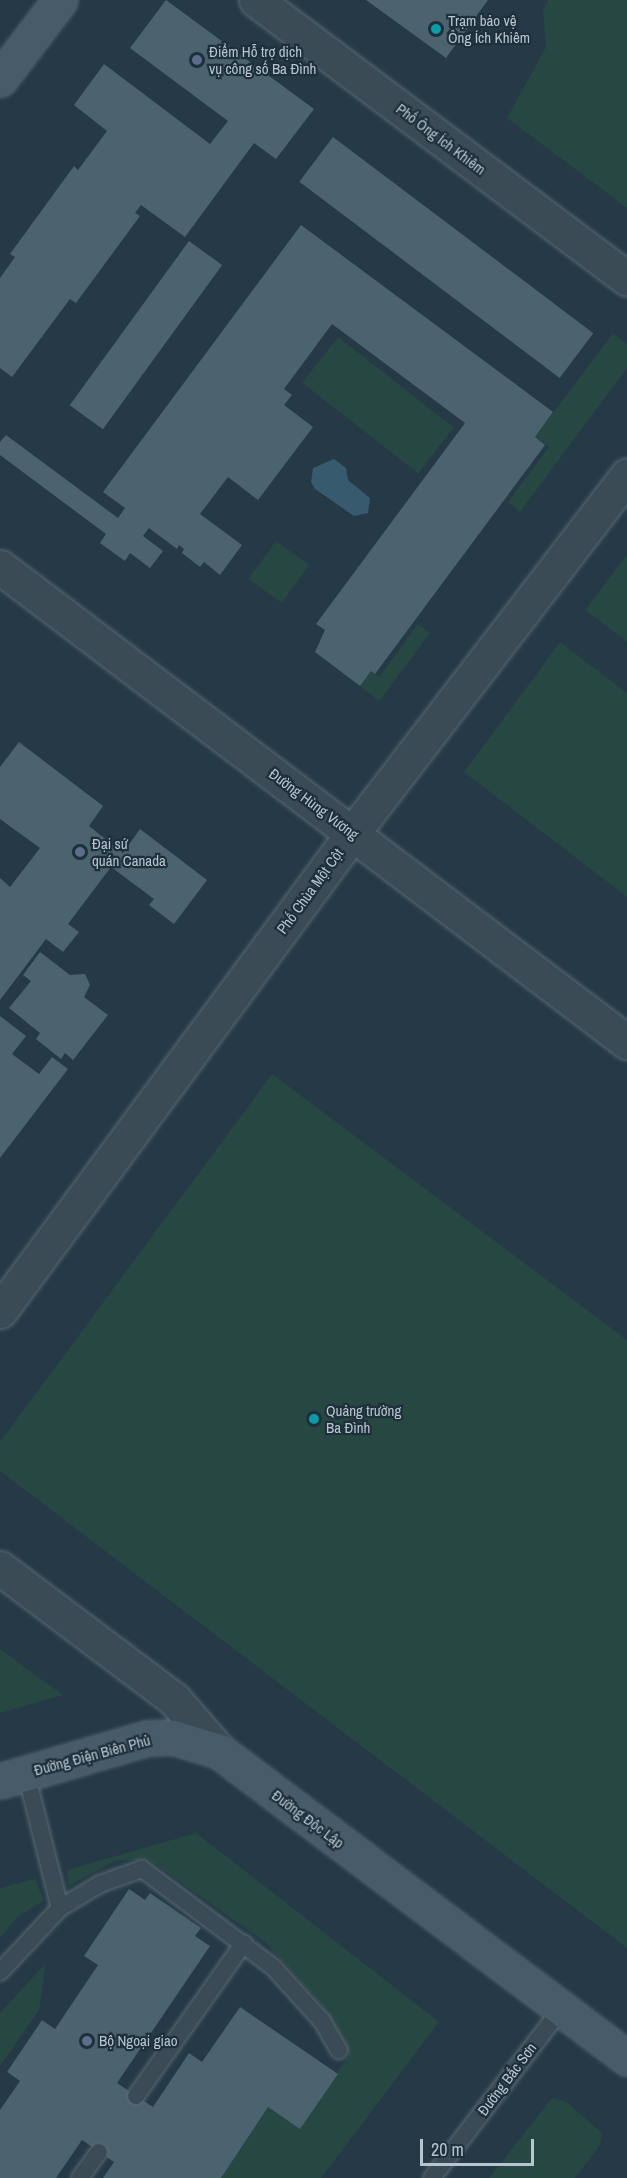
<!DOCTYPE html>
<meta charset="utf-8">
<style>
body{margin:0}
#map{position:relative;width:627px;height:2178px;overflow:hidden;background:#253a46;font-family:"Archivo Narrow",sans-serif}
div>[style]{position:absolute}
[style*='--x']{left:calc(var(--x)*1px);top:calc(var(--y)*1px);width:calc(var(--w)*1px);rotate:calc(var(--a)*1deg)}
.green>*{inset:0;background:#274743;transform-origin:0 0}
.water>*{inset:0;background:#375a6e}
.building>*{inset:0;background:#4b636e;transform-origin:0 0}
.roads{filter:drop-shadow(0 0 2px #586872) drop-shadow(0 0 2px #586872)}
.lane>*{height:16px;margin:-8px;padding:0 8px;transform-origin:8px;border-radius:8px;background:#3a4b55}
.street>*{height:33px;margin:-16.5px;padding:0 16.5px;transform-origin:16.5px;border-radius:16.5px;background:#3a4b55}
.secondary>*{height:33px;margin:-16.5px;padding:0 16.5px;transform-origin:16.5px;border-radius:16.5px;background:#475b68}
.dots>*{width:16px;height:16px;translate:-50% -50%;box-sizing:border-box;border:3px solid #1e303b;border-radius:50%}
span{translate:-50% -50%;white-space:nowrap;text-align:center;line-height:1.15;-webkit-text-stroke:4.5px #1e303b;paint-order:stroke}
.poi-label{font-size:15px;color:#b7c5ce}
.left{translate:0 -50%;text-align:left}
.street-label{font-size:15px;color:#b7c5ce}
.scale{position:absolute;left:420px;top:2139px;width:114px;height:27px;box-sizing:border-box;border:3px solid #b7c5ce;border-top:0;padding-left:8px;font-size:18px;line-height:21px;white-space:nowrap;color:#b7c5ce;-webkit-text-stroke:4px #1e303b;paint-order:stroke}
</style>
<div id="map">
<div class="green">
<i style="clip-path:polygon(548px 0,627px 0,627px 208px,507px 118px,546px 47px,543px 10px)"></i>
<i style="clip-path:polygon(613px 333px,627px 344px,627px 368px,520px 512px,508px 502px,549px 447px,535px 437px)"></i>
<i style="left:338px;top:337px;width:147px;height:58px;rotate:38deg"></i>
<i style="left:276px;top:541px;width:41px;height:47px;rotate:36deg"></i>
<i style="clip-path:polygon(627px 554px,627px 642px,585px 610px)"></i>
<i style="clip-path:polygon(418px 624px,430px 633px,379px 701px,360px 686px,371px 671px,379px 677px)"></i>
<i style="clip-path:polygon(560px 642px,627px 693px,627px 897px,464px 772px)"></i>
<i style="clip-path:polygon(272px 1074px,627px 1340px,627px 1948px,0 1471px,0 1442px)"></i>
<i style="clip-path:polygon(0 1649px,63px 1695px,0 1713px)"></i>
<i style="clip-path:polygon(196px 1833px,439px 2022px,321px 2178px,221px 2178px,268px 2107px,300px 2128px,349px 2055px,337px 2027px,319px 2002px,265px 1942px,148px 1859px,115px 1861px,68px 1886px,67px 1870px)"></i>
<i style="clip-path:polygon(35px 1879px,44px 1900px,16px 1918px,0 1938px,0 1888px)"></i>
<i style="clip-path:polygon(46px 1963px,39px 2010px,0 2066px,0 2013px)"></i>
<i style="clip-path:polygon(552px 2098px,565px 2101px,602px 2133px,600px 2145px,575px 2178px,489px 2178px)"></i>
</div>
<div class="water">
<i style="clip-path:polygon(334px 459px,346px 468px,348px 480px,370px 498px,368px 513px,354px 516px,315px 489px,311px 482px,313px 468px)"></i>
</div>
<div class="building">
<i style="clip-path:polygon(166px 0,314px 109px,276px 159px,254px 143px,185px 237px,141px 205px,135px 213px,140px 216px,76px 303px,70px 299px,12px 377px,0 368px,0 278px,15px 257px,10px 254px,74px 166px,78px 170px,107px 131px,74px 105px,104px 64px,210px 144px,228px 121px,130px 48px)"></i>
<i style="clip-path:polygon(366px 0,488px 0,446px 58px)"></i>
<i style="left:333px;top:137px;width:326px;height:56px;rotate:37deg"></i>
<i style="clip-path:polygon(301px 225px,553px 412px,535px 437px,545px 445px,375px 674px,371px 671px,360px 686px,315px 652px,325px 630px,316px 624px,465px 423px,332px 324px,284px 389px,292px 395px,284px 405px,313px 427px,258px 500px,228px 477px,200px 514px,242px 545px,220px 575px,204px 562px,200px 567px,182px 553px,184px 549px,179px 545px,177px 549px,149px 528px,143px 536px,163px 551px,150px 568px,130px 553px,125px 561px,100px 543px,106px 534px,0 455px,0 442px,6px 435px,118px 518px,125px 508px,103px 492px)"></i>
<i style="left:189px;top:241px;width:41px;height:203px;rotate:36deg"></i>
<i style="clip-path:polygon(19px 742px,103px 806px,89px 826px,123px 853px,140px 829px,207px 880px,174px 924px,149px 905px,154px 899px,111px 867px,68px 924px,79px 932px,63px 952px,46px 939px,0 1000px,0 878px,10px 887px,40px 848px,0 819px,0 767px)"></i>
<i style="clip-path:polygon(40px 952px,70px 975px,85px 974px,90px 985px,84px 997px,108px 1015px,73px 1060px,65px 1053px,61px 1059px,36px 1039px,40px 1033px,9px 1008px,31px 981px,23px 975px)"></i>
<i style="clip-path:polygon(0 1016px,26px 1036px,12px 1054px,39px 1074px,52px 1057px,68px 1069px,0 1158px)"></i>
<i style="clip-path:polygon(129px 1889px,145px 1900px,150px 1893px,201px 1928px,195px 1936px,210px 1946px,117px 2083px,153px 2107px,189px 2053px,202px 2062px,240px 2007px,338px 2074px,300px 2129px,268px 2107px,221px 2178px,103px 2178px,114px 2162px,82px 2140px,56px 2178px,0 2178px,0 2110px,20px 2081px,7px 2072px,42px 2020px,55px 2029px,98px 1965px,84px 1956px)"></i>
</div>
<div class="roads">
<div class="lane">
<i style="--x:26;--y:1773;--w:139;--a:75.9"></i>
<i style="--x:0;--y:1972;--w:88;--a:-46.8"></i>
<i style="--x:60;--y:1908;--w:47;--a:-31"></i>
<i style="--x:100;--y:1884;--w:45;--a:-19.7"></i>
<i style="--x:142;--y:1869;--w:164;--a:36.8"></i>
<i style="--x:273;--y:1967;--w:73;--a:47.8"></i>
<i style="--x:322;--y:2021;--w:34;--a:60"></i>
<i style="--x:136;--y:2096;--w:187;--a:-54.8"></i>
<i style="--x:80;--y:2178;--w:32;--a:-54"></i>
<i style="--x:432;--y:2178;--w:213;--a:-52.6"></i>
</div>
<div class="street">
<i style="--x:256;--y:0;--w:464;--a:36.9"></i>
<i style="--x:0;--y:567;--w:787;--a:37.15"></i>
<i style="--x:0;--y:1311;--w:593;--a:-53.57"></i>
<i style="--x:352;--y:834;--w:452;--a:-52.5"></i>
<i style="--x:0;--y:1568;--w:218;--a:37"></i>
<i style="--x:174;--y:1699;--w:69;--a:49.1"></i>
</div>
<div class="secondary">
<i style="--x:0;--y:79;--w:99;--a:-52.8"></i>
<i style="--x:0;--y:1781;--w:153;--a:-16.3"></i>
<i style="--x:147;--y:1738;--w:26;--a:-2"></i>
<i style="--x:173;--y:1737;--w:48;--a:16.9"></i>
<i style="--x:219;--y:1751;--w:511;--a:36.96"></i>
</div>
</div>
<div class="dots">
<i style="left:436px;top:29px;background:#0f9aa8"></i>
<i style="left:197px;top:60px;background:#5c6f8a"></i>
<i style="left:80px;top:852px;background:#5c6f8a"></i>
<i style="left:314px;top:1419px;background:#0f9aa8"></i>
<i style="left:87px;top:2041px;background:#5c6f8a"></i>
</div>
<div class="poi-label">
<span class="left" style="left:448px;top:29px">Trạm bảo vệ<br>Ông Ích Khiêm</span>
<span class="left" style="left:209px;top:60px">Điểm Hỗ trợ dịch<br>vụ công số Ba Đình</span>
<span class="left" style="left:92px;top:852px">Đại sứ<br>quán Canada</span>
<span class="left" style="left:326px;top:1419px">Quảng trường<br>Ba Đình</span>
<span class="left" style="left:99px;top:2041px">Bộ Ngoại giao</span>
</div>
<div class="street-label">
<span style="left:441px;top:139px;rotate:37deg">Phố Ông Ích Khiêm</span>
<span style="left:314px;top:804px;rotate:37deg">Đường Hùng Vương</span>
<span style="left:310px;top:891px;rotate:-54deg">Phố Chùa Một Cột</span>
<span style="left:92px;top:1755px;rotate:-15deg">Đường Điện Biên Phủ</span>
<span style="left:308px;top:1819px;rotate:37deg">Đường Độc Lập</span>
<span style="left:507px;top:2079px;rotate:-53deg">Đường Bắc Sơn</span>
</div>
<div class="scale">20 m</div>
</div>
